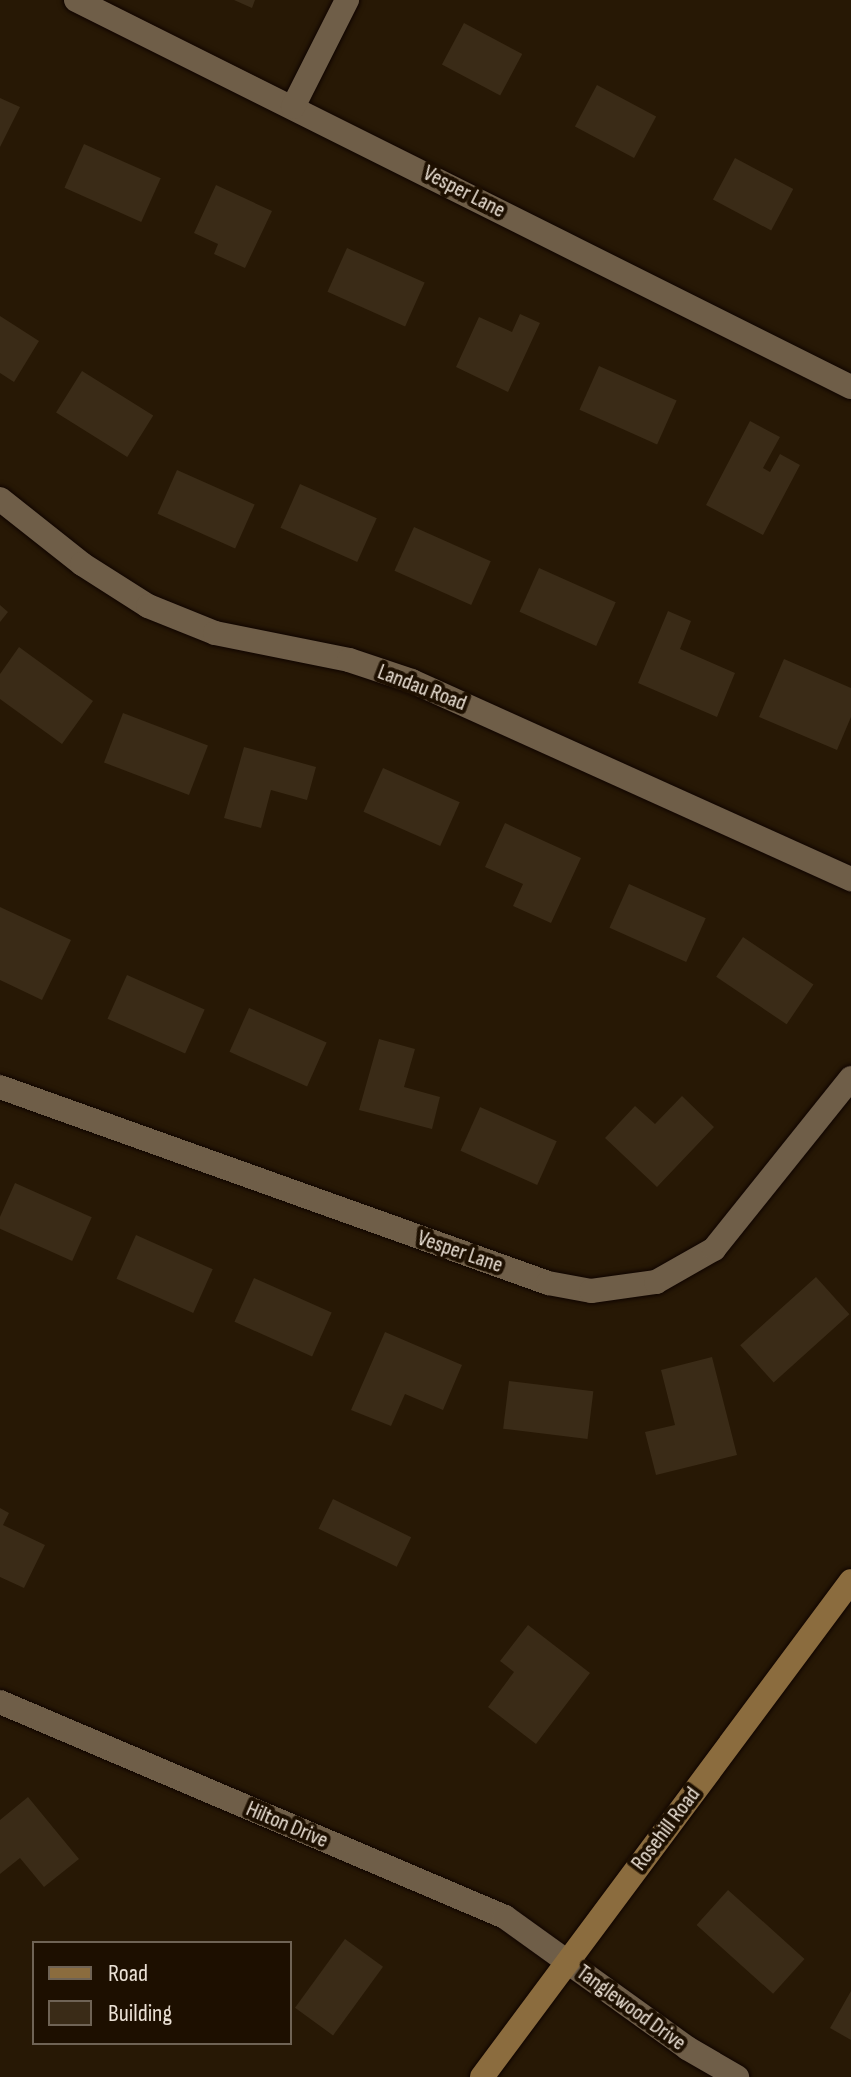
<!DOCTYPE html>
<style>
body{margin:0}
#map{position:relative;width:851px;height:2077px;overflow:hidden;background:#271805;font-family:"Sofia Sans Condensed",sans-serif}
div>[style]{position:absolute}
[style*='--x']{left:calc(var(--x)*1px);top:calc(var(--y)*1px);width:calc(var(--w)*1px);rotate:calc(var(--a)*1deg)}
.building>*{inset:0;background:#3a2b17;transform-origin:0 0}
.roads{filter:drop-shadow(0 0 2px #0f0400) drop-shadow(0 0 2px #0f0400)}
.street>*{height:24px;margin:-12px;padding:0 12px;transform-origin:12px;border-radius:12px;background:#6f5e48}
.secondary>*{height:24px;margin:-12px;padding:0 12px;transform-origin:12px;border-radius:12px;background:#8b6c3e}
span{translate:-50% -50%;white-space:nowrap;text-align:center;line-height:1.15;-webkit-text-stroke:8px #1d0f00;paint-order:stroke}
.street-label{font-size:22px;color:#ebe1d5}
.legend{position:absolute;left:32px;top:1941px;width:260px;height:104px;box-sizing:border-box;background:#1d0f00;border:2px solid #6f6355;margin:0;padding:10px 14px;list-style:none;font-size:24px;color:#ebe1d5}
.legend li{display:flex;align-items:center;gap:16px;height:40px}
.legend b{width:40px;border:2px solid #6f6355}
</style>
<div id="map">
<div class="building">
<i style="clip-path:polygon(234px 0,255px 0,252px 8px)"></i>
<i style="left:464px;top:23px;width:66px;height:47px;rotate:28deg"></i>
<i style="left:597px;top:85px;width:67px;height:47px;rotate:28deg"></i>
<i style="clip-path:polygon(0 98px,20px 107px,0 147px)"></i>
<i style="left:84px;top:144px;width:84px;height:48px;rotate:24deg"></i>
<i style="left:735px;top:158px;width:66px;height:47px;rotate:28deg"></i>
<i style="clip-path:polygon(216px 185px,272px 211px,245px 268px,214px 254px,218px 244px,194px 233px)"></i>
<i style="left:347px;top:248px;width:85px;height:48px;rotate:24deg"></i>
<i style="clip-path:polygon(520px 314px,540px 323px,508px 392px,456px 367px,479px 317px,512px 332px)"></i>
<i style="clip-path:polygon(0 316px,39px 341px,14px 382px,0 373px)"></i>
<i style="left:599px;top:366px;width:85px;height:48px;rotate:24deg"></i>
<i style="left:82px;top:371px;width:84px;height:49px;rotate:32deg"></i>
<i style="clip-path:polygon(750px 421px,780px 437px,763px 468px,770px 472px,780px 454px,800px 465px,763px 535px,706px 505px)"></i>
<i style="left:177px;top:470px;width:85px;height:48px;rotate:24deg"></i>
<i style="left:300px;top:484px;width:84px;height:48px;rotate:24deg"></i>
<i style="left:414px;top:527px;width:84px;height:48px;rotate:24deg"></i>
<i style="left:539px;top:568px;width:84px;height:48px;rotate:24deg"></i>
<i style="clip-path:polygon(0 605px,8px 612px,0 622px)"></i>
<i style="clip-path:polygon(668px 611px,691px 621px,680px 649px,735px 673px,717px 717px,638px 683px)"></i>
<i style="clip-path:polygon(19px 647px,93px 701px,62px 744px,0 699px,0 674px)"></i>
<i style="clip-path:polygon(784px 659px,851px 688px,851px 717px,837px 750px,759px 717px)"></i>
<i style="left:123px;top:713px;width:91px;height:53px;rotate:21deg"></i>
<i style="clip-path:polygon(244px 747px,316px 767px,307px 800px,271px 790px,261px 828px,224px 818px)"></i>
<i style="left:383px;top:768px;width:84px;height:48px;rotate:24deg"></i>
<i style="clip-path:polygon(505px 823px,581px 858px,551px 923px,513px 906px,523px 884px,485px 867px)"></i>
<i style="left:629px;top:884px;width:84px;height:48px;rotate:24deg"></i>
<i style="clip-path:polygon(0 907px,71px 940px,42px 1000px,0 980px)"></i>
<i style="left:743px;top:937px;width:85px;height:48px;rotate:34deg"></i>
<i style="left:127px;top:975px;width:85px;height:48px;rotate:24deg"></i>
<i style="left:249px;top:1008px;width:85px;height:48px;rotate:24deg"></i>
<i style="clip-path:polygon(379px 1039px,415px 1049px,404px 1087px,440px 1097px,432px 1129px,359px 1110px)"></i>
<i style="clip-path:polygon(682px 1096px,714px 1127px,657px 1187px,605px 1138px,635px 1106px,655px 1124px)"></i>
<i style="left:480px;top:1107px;width:84px;height:48px;rotate:24deg"></i>
<i style="left:15px;top:1183px;width:84px;height:48px;rotate:24deg"></i>
<i style="left:136px;top:1235px;width:84px;height:48px;rotate:24deg"></i>
<i style="left:816px;top:1277px;width:50px;height:102px;rotate:48deg"></i>
<i style="left:254px;top:1278px;width:85px;height:48px;rotate:24deg"></i>
<i style="clip-path:polygon(385px 1332px,462px 1365px,443px 1410px,405px 1394px,391px 1426px,351px 1410px)"></i>
<i style="clip-path:polygon(712px 1357px,737px 1455px,656px 1475px,645px 1432px,675px 1425px,661px 1370px)"></i>
<i style="left:509px;top:1381px;width:85px;height:48px;rotate:7deg"></i>
<i style="left:333px;top:1499px;width:87px;height:33px;rotate:26deg"></i>
<i style="clip-path:polygon(0 1508px,9px 1513px,3px 1525px,45px 1545px,24px 1588px,0 1577px)"></i>
<i style="clip-path:polygon(528px 1625px,590px 1673px,536px 1744px,488px 1707px,514px 1672px,500px 1661px)"></i>
<i style="clip-path:polygon(28px 1797px,79px 1859px,44px 1887px,20px 1858px,0 1874px,0 1820px)"></i>
<i style="left:728px;top:1890px;width:103px;height:47px;rotate:42deg"></i>
<i style="left:345px;top:1939px;width:47px;height:85px;rotate:36deg"></i>
<i style="clip-path:polygon(851px 1991px,851px 2040px,830px 2028px)"></i>
</div>
<div class="roads">
<div class="street">
<i style="--x:76;--y:0;--w:866;--a:26.54"></i>
<i style="--x:293;--y:107;--w:120;--a:-63.2"></i>
<i style="--x:0;--y:499;--w:105;--a:38.4"></i>
<i style="--x:82;--y:564;--w:78;--a:32.5"></i>
<i style="--x:148;--y:606;--w:72;--a:21.9"></i>
<i style="--x:215;--y:633;--w:137;--a:11.4"></i>
<i style="--x:349;--y:660;--w:66;--a:18.4"></i>
<i style="--x:412;--y:681;--w:482;--a:24.3"></i>
<i style="--x:0;--y:1087;--w:582;--a:19.68"></i>
<i style="--x:548;--y:1283;--w:44;--a:10.5"></i>
<i style="--x:591;--y:1291;--w:66;--a:-7.9"></i>
<i style="--x:656;--y:1282;--w:67;--a:-29.6"></i>
<i style="--x:714;--y:1249;--w:219;--a:-51.3"></i>
<i style="--x:0;--y:1702;--w:549;--a:23.06"></i>
<i style="--x:505;--y:1917;--w:224;--a:35.7"></i>
<i style="--x:687;--y:2048;--w:58;--a:30.1"></i>
</div>
<div class="secondary">
<i style="--x:482;--y:2077;--w:618;--a:-53.35"></i>
</div>
</div>
<div class="street-label">
<span style="left:464px;top:192px;rotate:27deg">Vesper Lane</span>
<span style="left:422px;top:688px;rotate:21deg">Landau Road</span>
<span style="left:460px;top:1252px;rotate:19deg">Vesper Lane</span>
<span style="left:287px;top:1825px;rotate:23deg">Hilton Drive</span>
<span style="left:666px;top:1829px;rotate:-53deg">Rosehill Road</span>
<span style="left:631px;top:2008px;rotate:36deg">Tanglewood Drive</span>
</div>
<ul class="legend">
<li><b style="height:10px;background:#8b6c3e"></b>Road</li>
<li><b style="height:22px;background:#3a2b17"></b>Building</li>
</ul>
</div>
